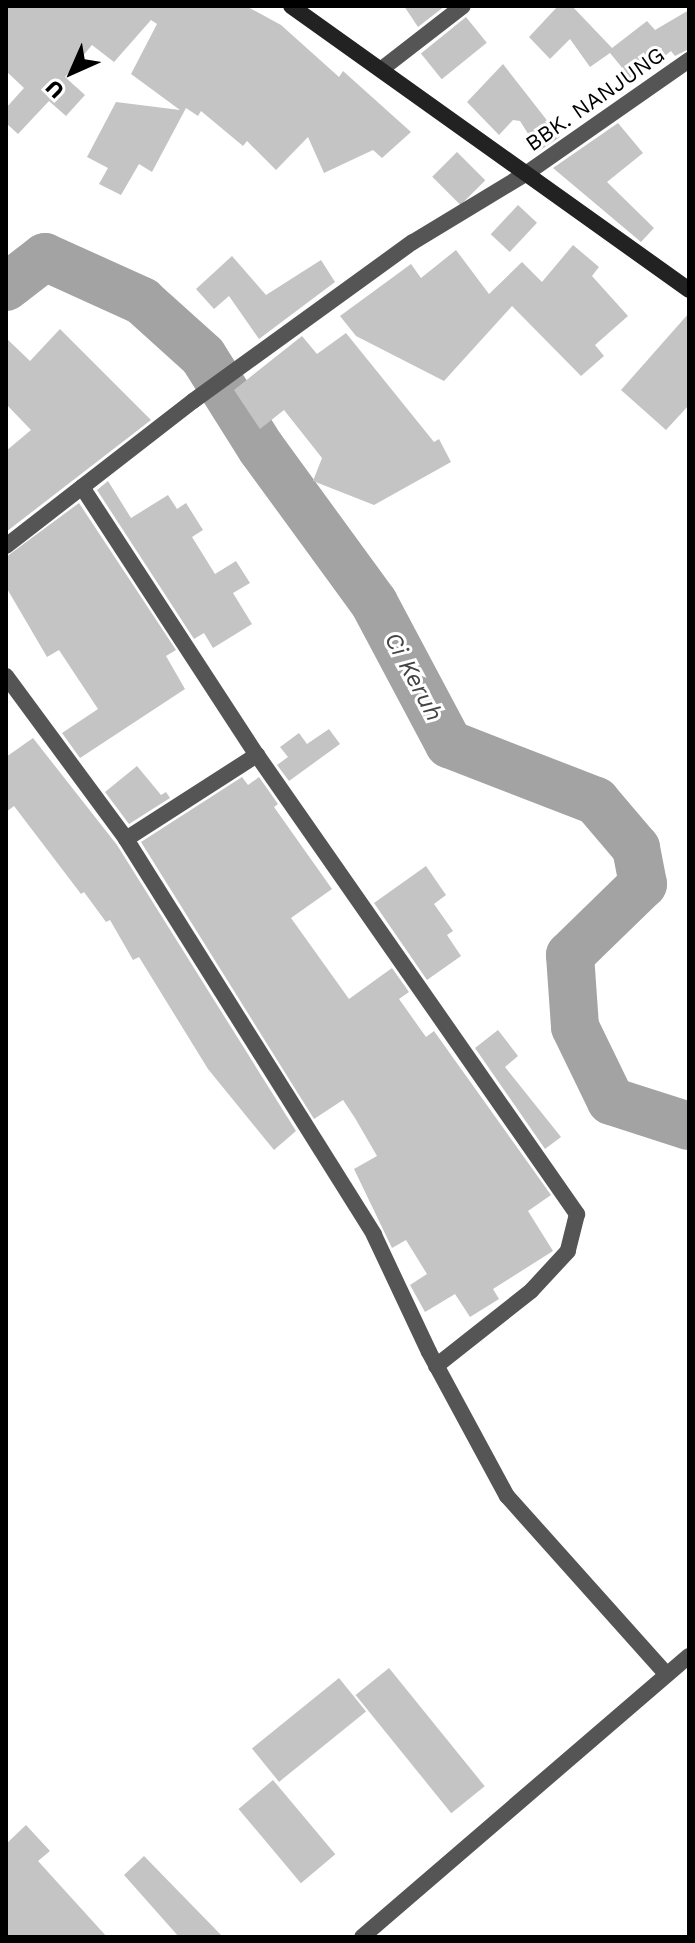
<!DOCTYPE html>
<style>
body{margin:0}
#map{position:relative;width:695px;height:1943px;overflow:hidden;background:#fff;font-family:"Work Sans",sans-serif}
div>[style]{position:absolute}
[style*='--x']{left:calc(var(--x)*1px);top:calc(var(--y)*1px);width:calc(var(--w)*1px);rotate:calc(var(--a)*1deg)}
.river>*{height:48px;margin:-24px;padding:0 24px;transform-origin:24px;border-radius:24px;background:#a3a3a3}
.building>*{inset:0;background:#c4c4c4;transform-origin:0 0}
.street>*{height:16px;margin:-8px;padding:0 8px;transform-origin:8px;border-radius:8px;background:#555}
.secondary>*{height:16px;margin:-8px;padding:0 8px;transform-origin:8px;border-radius:8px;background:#222}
span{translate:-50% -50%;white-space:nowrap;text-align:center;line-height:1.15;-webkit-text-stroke:6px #fff;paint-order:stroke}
.street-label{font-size:22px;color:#000}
.water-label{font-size:24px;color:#444;font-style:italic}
.frame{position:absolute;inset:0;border:8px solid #000;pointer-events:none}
.north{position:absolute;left:32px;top:32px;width:80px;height:80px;-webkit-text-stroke:6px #fff;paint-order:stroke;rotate:225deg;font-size:22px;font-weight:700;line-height:32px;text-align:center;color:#000}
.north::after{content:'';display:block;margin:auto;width:28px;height:36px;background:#000;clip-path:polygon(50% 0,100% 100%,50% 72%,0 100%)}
</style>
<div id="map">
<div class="river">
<i style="--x:6;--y:287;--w:49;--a:-37.6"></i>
<i style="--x:45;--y:257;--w:107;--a:24.4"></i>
<i style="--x:142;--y:301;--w:82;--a:42"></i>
<i style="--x:203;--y:356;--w:109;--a:57.8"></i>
<i style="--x:261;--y:448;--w:192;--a:53.9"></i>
<i style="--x:374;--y:603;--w:160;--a:62"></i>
<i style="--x:449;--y:744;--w:158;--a:21.2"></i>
<i style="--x:596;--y:801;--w:62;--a:49.6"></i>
<i style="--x:636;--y:848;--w:37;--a:79"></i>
<i style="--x:643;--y:884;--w:102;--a:135.8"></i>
<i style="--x:570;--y:955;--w:72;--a:86"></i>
<i style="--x:575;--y:1027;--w:82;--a:64.1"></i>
<i style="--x:611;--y:1101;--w:82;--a:17.8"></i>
</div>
<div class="building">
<i style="clip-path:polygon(6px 6px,246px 6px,281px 25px,339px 77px,343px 71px,411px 132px,382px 158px,373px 150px,324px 173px,308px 137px,276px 170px,247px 141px,243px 146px,201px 111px,198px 116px,186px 108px,152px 172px,139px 164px,121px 195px,99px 184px,108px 168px,87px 157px,116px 102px,180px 110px,131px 74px,157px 24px,151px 20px,114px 62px,92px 45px,65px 77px,85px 95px,66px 116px,49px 101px,18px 134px,6px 123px,6px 108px,24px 88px,6px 71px)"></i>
<i style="clip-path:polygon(404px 6px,445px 6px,418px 27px)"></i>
<i style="clip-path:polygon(558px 6px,572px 6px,612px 48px,647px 21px,655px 30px,689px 10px,689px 49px,675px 56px,671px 51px,633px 81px,610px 53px,590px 67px,570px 39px,550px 59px,529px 37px)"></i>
<i style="left:466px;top:17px;width:33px;height:58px;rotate:51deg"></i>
<i style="clip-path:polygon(503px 64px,560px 137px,539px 151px,520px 121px,513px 120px,499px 135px,467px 102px)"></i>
<i style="clip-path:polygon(618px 123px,643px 153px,607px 182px,654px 228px,641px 242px,553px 168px)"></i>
<i style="left:457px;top:152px;width:40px;height:35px;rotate:45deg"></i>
<i style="left:518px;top:205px;width:26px;height:40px;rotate:43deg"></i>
<i style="clip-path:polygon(573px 245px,599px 267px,592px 276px,628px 316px,595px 345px,604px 356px,581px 376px,512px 306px,444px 381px,356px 336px,340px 316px,411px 264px,421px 278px,456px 250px,489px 294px,522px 262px,542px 282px)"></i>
<i style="clip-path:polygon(232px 256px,266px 295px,321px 260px,335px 282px,259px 339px,229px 296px,214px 309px,196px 289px)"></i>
<i style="clip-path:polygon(689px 313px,689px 405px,666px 430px,621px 390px)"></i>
<i style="clip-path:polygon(60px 329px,151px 420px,6px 532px,6px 451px,31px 430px,6px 404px,6px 338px,30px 361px)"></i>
<i style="clip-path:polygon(346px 333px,434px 442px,439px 439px,451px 462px,374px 505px,313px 481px,322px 458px,284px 410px,260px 429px,234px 390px,302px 336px,317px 354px)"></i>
<i style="clip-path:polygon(108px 481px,131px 518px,168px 495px,177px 509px,186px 503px,203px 530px,192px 537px,215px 574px,236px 561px,250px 583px,233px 593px,252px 624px,213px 648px,204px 633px,194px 639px,97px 490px)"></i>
<i style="clip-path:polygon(79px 503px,176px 650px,166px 656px,185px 689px,80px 758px,62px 733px,98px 709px,59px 650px,47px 657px,6px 587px,6px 557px)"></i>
<i style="clip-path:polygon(329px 729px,340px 744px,289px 781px,277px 765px,288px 757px,280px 747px,299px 733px,307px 744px)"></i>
<i style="clip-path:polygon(33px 738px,117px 845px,296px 1131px,274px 1150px,208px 1069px,139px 957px,133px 960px,110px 920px,106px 922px,84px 892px,81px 894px,14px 806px,6px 812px,6px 757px)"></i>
<i style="clip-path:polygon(137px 766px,161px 795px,166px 792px,170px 798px,129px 824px,105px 792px)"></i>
<i style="clip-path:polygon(242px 777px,248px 785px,259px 777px,278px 804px,274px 807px,332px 889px,291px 918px,349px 999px,392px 968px,409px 992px,399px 999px,426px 1037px,434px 1031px,551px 1195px,528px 1211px,553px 1251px,493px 1289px,499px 1299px,470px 1317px,455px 1294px,425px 1312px,410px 1285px,427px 1274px,406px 1240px,392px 1248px,354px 1169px,377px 1156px,355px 1118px,343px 1100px,314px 1119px,141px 842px)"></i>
<i style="clip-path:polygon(426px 866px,446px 895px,434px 904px,453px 931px,447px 935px,461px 956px,427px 980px,374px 903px)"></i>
<i style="clip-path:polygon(498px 1030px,518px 1056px,505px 1067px,561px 1137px,545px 1149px,475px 1048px)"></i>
<i style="left:389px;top:1668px;width:152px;height:43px;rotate:51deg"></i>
<i style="left:339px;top:1678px;width:43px;height:112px;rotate:51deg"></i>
<i style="left:273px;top:1780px;width:97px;height:45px;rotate:50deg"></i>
<i style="clip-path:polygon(26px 1825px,50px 1851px,38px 1861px,107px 1937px,6px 1937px,6px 1844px)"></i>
<i style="clip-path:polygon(144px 1856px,223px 1937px,179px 1937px,124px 1875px)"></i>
</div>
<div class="street">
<i style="--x:383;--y:68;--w:101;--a:-37.8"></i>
<i style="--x:82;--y:487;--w:320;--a:56.9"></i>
<i style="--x:257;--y:755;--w:560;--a:55.12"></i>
<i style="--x:577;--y:1214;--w:38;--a:104"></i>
<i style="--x:568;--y:1251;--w:54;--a:132.8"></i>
<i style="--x:531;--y:1291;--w:121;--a:141.7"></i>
<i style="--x:6;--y:546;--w:237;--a:-37.8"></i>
<i style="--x:193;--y:401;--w:271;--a:-35.9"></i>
<i style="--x:413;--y:242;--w:133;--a:-31.2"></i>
<i style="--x:527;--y:173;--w:198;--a:-34.9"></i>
<i style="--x:6;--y:676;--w:202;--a:53.6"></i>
<i style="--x:126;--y:839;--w:467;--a:57.9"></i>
<i style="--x:374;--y:1235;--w:129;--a:64.8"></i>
<i style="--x:429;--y:1352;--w:164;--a:61.6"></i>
<i style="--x:507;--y:1496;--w:237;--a:48.2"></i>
<i style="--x:126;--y:839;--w:156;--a:-32.7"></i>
<i style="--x:362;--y:1937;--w:431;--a:-40.7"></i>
</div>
<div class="secondary">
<i style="--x:291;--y:6;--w:489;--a:35.5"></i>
</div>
<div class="street-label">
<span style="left:595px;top:99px;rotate:-35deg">BBK. NANJUNG</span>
</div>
<div class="water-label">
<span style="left:413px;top:677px;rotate:62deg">Ci Keruh</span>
</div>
<div class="frame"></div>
<div class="north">U</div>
</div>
